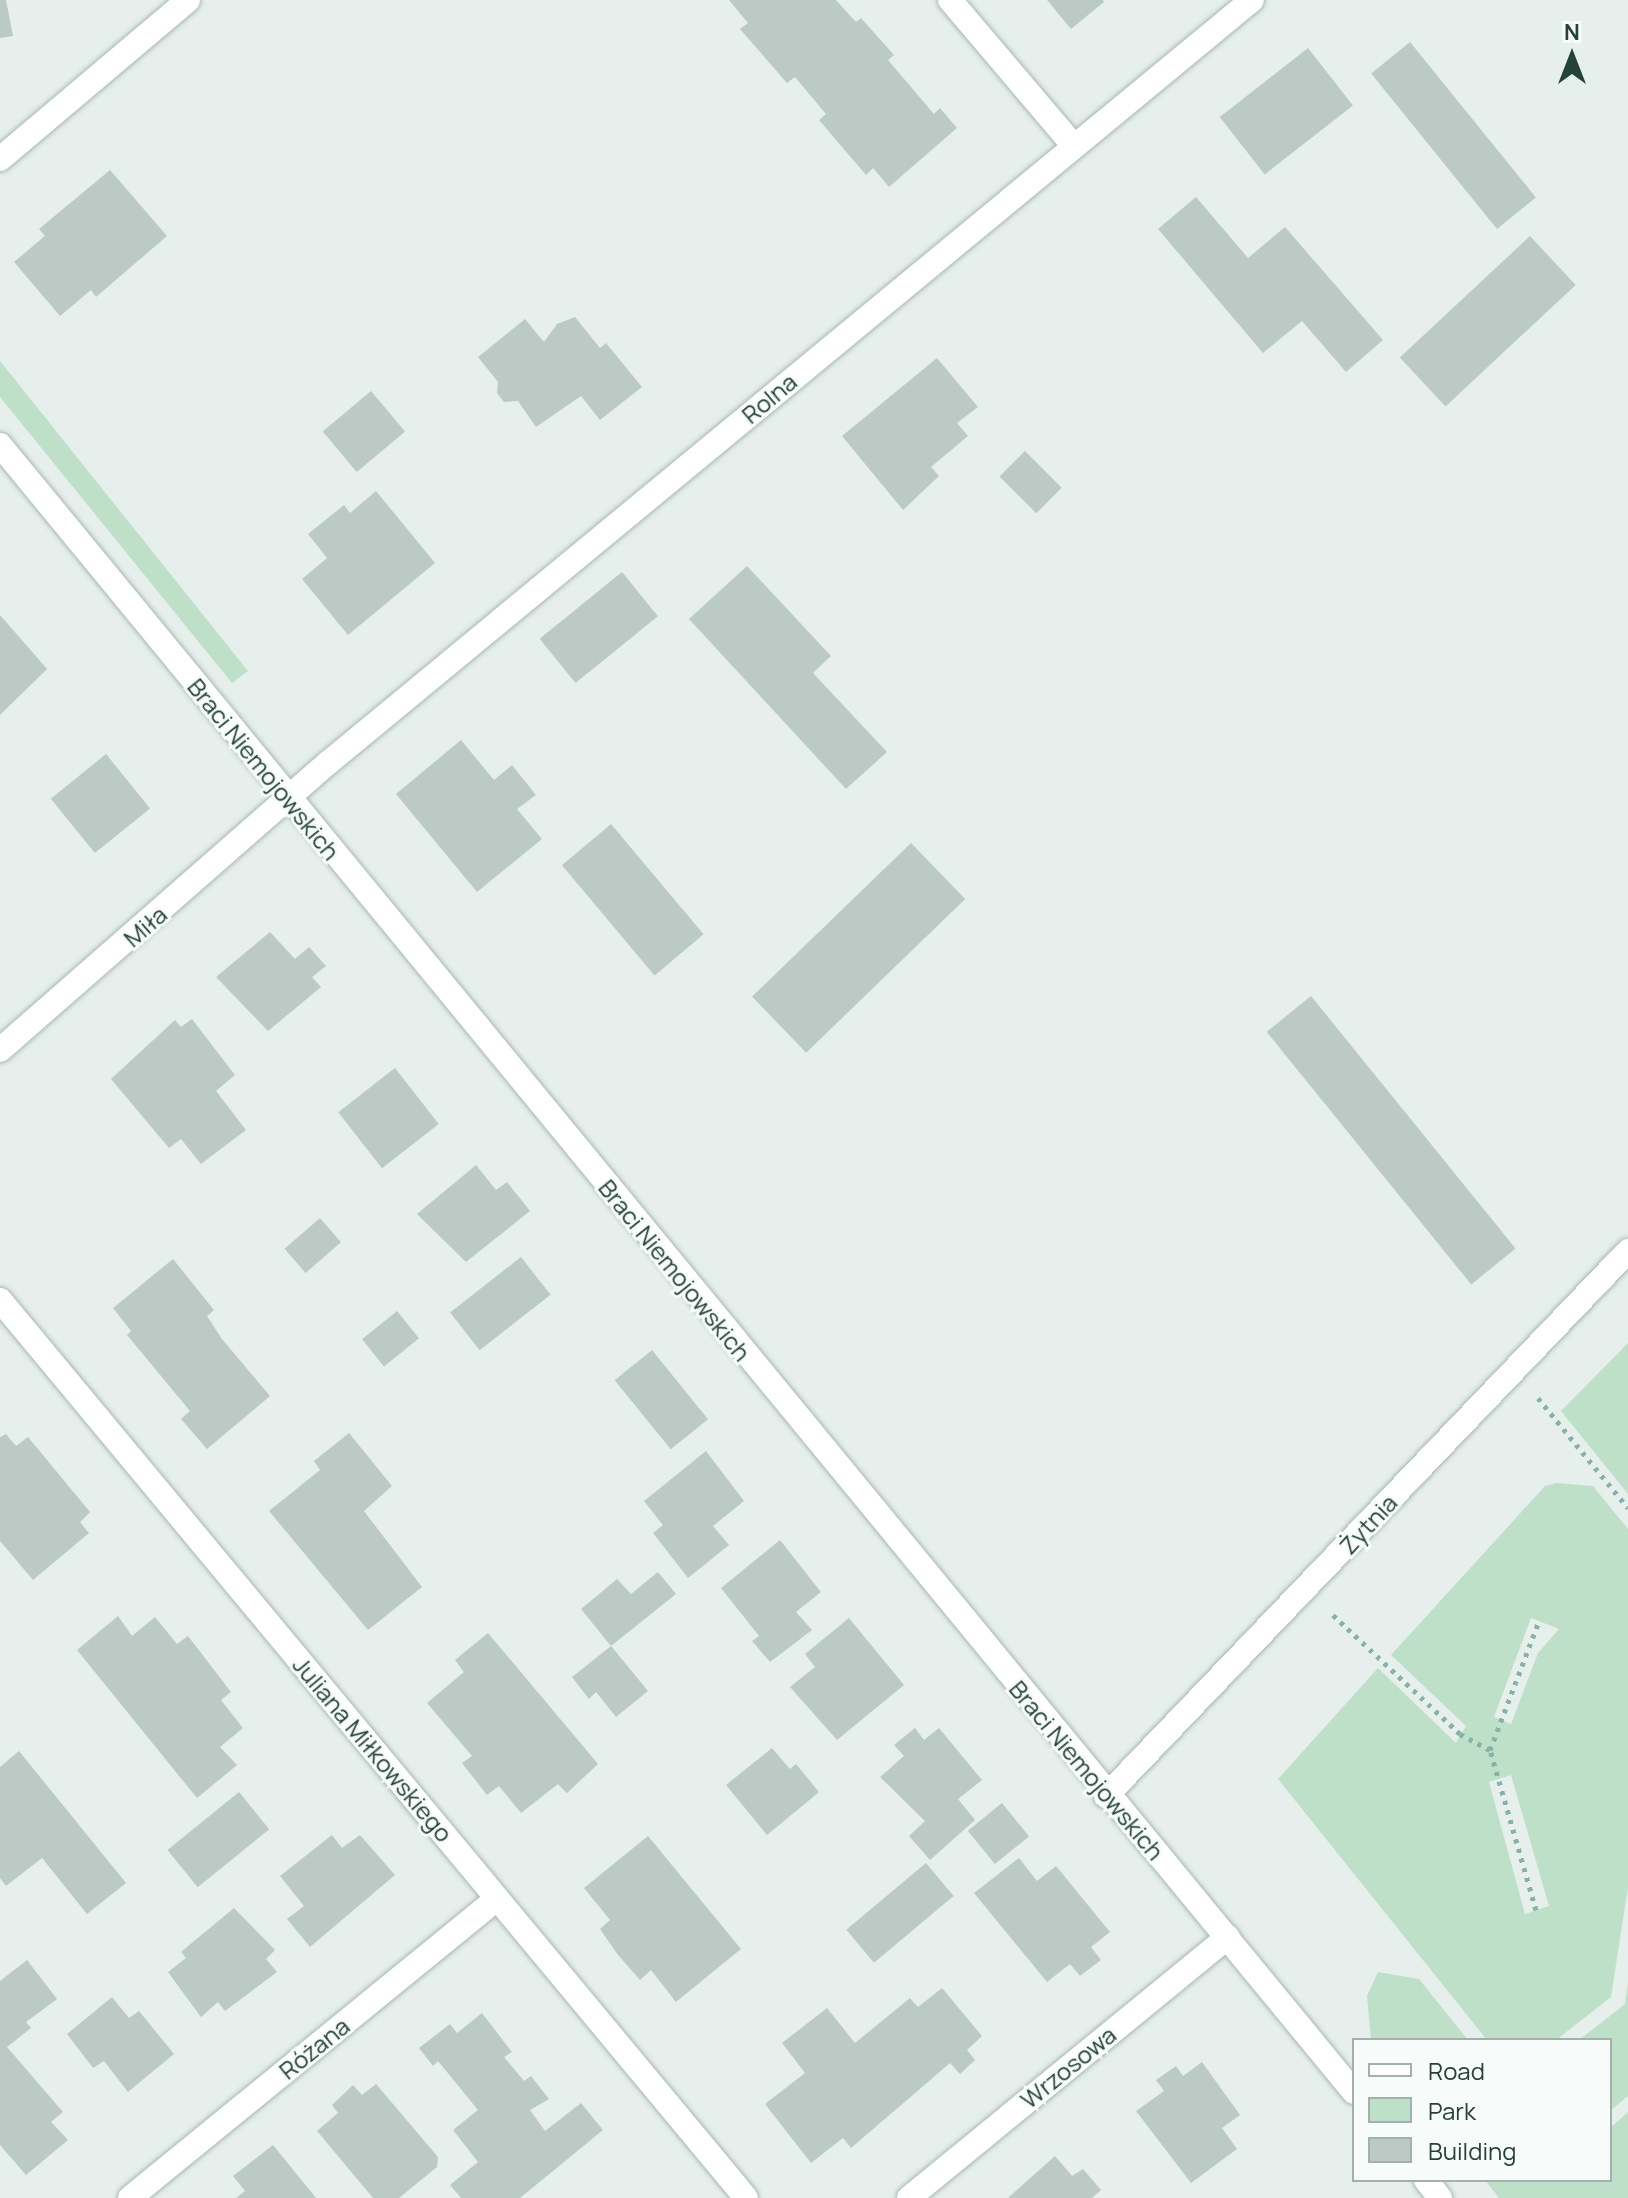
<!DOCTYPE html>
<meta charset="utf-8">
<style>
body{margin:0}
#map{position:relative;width:1628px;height:2198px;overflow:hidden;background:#e6efeb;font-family:Manrope,sans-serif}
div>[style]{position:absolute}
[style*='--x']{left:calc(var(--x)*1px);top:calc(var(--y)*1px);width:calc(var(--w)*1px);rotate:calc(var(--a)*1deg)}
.green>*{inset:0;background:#bfe0c8}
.building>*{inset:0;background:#bbcac4;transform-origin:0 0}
.path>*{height:5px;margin-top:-2.5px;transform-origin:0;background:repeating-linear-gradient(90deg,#86b3a5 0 4px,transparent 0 10px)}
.roads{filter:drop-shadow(0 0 2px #a8b8b2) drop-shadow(0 0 2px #a8b8b2)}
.street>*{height:24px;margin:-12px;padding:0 12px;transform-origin:12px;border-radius:12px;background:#fff}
span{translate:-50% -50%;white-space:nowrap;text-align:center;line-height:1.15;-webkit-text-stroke:6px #f7fbf9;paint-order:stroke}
.street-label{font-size:24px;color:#24423a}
.legend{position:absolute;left:1352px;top:2038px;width:260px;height:144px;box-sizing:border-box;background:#f7fbf9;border:2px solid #a3b1ad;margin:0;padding:10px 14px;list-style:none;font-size:24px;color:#24423a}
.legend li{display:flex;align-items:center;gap:16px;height:40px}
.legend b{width:40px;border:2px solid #a3b1ad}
.north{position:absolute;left:1532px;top:16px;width:80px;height:80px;-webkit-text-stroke:6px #f7fbf9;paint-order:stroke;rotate:0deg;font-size:22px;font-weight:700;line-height:32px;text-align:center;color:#24423a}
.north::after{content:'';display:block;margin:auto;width:28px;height:36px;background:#24423a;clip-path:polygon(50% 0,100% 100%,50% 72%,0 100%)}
</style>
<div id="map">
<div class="green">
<i style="clip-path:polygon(0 361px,248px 671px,232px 683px,0 397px)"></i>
<i style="clip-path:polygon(1628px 1343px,1628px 1494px,1561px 1411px)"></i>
<i style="clip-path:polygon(evenodd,1556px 1483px,1593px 1486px,1628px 1529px,1628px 1887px,1611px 1997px,1556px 2040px,1487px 2040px,1278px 1779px,1378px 1668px,1456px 1743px,1466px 1726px,1391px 1655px,1545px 1486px,1556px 1483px,1531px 1618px,1559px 1629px,1538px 1653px,1511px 1724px,1494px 1717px,1531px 1618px,1556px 1483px,1511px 1775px,1549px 1906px,1525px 1914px,1489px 1782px,1511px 1775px)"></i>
<i style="clip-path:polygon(1378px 1972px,1419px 1979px,1468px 2040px,1371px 2040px,1367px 1996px)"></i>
<i style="clip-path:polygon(1628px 1981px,1628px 2096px,1610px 2111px,1610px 2040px,1579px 2040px,1625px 2004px)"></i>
<i style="clip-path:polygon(1628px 2112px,1628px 2198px,1499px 2198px,1485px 2180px,1610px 2180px,1610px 2128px)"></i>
</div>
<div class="building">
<i style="clip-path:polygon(0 0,6px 0,13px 36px,0 38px)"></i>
<i style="clip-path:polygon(729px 0,836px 0,856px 22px,861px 18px,894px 55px,888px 60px,934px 114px,940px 108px,957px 128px,889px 187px,873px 168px,866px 175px,819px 120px,826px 114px,810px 95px,795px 77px,787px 83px,740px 29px,748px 23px)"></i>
<i style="clip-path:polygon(1047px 0,1103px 0,1104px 2px,1071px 29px)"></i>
<i style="left:1410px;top:42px;width:200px;height:50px;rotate:51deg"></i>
<i style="left:1308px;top:48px;width:73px;height:112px;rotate:52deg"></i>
<i style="clip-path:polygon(110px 170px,167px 236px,96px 297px,91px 290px,60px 316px,14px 262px,45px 236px,39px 229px)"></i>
<i style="clip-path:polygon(1196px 197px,1248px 258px,1285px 227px,1383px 340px,1346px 372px,1302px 321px,1263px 353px,1158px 229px)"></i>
<i style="left:1530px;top:236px;width:67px;height:178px;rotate:47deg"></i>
<i style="clip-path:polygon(575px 317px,600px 348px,606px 343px,642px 387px,600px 420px,581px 396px,536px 427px,518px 401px,504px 402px,497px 393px,498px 382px,478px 357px,525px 319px,544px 342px,557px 324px)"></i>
<i style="clip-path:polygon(937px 358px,978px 407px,957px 423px,968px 436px,931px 467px,939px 476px,903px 510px,842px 436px)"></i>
<i style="left:371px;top:391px;width:53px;height:63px;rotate:50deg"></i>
<i style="left:1025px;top:451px;width:52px;height:36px;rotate:45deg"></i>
<i style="clip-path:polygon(376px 491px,435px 563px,348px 635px,302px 579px,327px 558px,308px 534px,344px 505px,350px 513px)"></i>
<i style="clip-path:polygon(747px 566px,831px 656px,813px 673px,887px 752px,846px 789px,689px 619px)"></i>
<i style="left:622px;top:572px;width:57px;height:106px;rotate:51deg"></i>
<i style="clip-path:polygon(0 615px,47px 669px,0 715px)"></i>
<i style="clip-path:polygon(461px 740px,494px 780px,512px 765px,536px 795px,517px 809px,542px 839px,477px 892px,396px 794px)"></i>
<i style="left:106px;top:754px;width:70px;height:71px;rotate:51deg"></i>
<i style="left:611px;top:824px;width:144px;height:64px;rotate:50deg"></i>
<i style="left:911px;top:843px;width:78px;height:221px;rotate:46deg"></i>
<i style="clip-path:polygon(270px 932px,295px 959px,309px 947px,326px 966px,312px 977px,321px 987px,268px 1031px,216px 977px)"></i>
<i style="left:1311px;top:996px;width:325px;height:57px;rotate:51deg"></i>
<i style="clip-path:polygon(192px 1019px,235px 1075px,216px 1091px,246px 1130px,201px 1164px,181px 1139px,169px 1148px,111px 1079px,175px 1020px,181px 1027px)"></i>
<i style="left:395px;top:1068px;width:71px;height:72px;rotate:52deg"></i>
<i style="clip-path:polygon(476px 1165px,496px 1190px,507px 1182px,530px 1211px,466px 1262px,417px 1214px)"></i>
<i style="left:320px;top:1218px;width:32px;height:47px;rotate:49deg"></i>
<i style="left:521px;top:1257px;width:48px;height:90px;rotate:52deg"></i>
<i style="clip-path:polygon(173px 1259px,214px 1310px,207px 1316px,222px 1339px,270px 1396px,207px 1449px,181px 1419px,190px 1411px,127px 1335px,131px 1331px,113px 1308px)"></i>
<i style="left:397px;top:1311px;width:35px;height:45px;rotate:51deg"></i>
<i style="left:652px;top:1350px;width:89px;height:48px;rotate:51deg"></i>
<i style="clip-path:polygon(349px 1433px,392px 1486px,364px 1511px,422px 1587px,368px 1630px,269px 1511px,320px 1470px,314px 1461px)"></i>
<i style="clip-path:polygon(6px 1434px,16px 1446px,28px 1437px,90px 1512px,80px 1522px,89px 1533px,33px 1580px,0 1541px,0 1437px)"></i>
<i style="clip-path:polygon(706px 1451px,744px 1501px,713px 1526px,729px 1545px,688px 1578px,653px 1533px,663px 1525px,644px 1501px)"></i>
<i style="clip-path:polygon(780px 1540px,821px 1592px,796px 1612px,812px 1630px,770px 1662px,752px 1641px,759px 1636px,721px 1588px)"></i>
<i style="clip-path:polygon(658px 1572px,676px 1594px,611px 1646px,581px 1609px,617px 1579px,631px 1594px)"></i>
<i style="clip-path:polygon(118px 1616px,132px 1636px,155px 1617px,177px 1644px,188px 1636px,231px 1692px,221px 1700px,243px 1728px,220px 1747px,237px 1765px,197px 1798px,77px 1650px)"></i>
<i style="clip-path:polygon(849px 1618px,904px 1685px,837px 1740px,790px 1687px,815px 1667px,805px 1654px)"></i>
<i style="clip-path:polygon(488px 1633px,598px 1764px,567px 1793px,558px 1784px,521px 1813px,499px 1786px,487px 1795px,462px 1763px,472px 1756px,427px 1703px,464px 1672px,455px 1660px)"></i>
<i style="clip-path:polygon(611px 1646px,648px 1691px,616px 1717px,596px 1692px,589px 1699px,572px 1677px)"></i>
<i style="clip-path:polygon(915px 1728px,924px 1740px,939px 1728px,982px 1780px,958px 1799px,975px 1820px,930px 1860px,909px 1836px,925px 1821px,880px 1777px,904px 1756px,894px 1745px)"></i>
<i style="clip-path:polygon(772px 1748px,790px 1769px,796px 1764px,819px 1792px,767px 1835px,726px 1785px)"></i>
<i style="clip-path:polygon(19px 1751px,126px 1883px,87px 1914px,42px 1858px,6px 1886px,0 1878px,0 1767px)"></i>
<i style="left:239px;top:1792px;width:48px;height:92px;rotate:51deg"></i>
<i style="left:1002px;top:1803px;width:43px;height:44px;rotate:51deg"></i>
<i style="clip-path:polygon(332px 1835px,342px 1848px,360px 1835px,395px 1875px,310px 1947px,287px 1919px,304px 1906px,280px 1876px)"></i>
<i style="clip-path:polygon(648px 1836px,741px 1949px,676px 2002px,651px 1970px,640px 1980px,618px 1955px,600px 1929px,610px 1920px,584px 1888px)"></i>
<i style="clip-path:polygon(1019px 1858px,1037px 1881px,1056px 1866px,1110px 1932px,1091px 1947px,1101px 1960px,1080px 1976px,1070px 1964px,1047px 1982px,974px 1893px)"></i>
<i style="left:926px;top:1863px;width:43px;height:104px;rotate:50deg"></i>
<i style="clip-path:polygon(234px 1908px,275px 1950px,266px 1959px,277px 1972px,225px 2011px,218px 2002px,201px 2017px,168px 1972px,186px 1958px,181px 1952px)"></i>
<i style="clip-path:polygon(27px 1960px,57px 1999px,26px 2022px,31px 2028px,7px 2047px,63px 2112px,51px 2122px,68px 2140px,26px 2175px,0 2145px,0 1981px)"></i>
<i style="clip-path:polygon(942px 1988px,982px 2036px,967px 2050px,975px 2060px,960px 2074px,950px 2063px,851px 2148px,843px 2138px,811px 2163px,765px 2104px,805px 2073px,782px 2043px,827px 2008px,855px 2043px,910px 1998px,918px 2007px)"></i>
<i style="clip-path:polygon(112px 1997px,129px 2018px,139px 2011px,174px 2054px,128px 2092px,104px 2061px,93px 2068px,67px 2034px)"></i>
<i style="clip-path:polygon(482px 2013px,512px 2052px,504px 2057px,524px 2081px,531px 2076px,549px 2099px,530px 2110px,545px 2131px,581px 2103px,603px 2130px,520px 2198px,461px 2198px,450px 2185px,478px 2162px,453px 2130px,478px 2110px,438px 2061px,433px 2066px,419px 2048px,450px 2024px,457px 2033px)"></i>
<i style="clip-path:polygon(1202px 2062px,1240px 2115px,1222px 2128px,1237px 2149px,1191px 2183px,1136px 2111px,1164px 2091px,1156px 2080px,1176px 2066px,1183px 2076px)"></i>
<i style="clip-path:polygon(376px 2084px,438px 2157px,437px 2167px,399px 2198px,373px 2198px,317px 2131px,338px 2113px,332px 2105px,353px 2085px,362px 2095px)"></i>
<i style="clip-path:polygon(273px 2145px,316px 2198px,236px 2198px,245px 2191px,233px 2176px)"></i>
<i style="clip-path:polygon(1055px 2156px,1072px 2176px,1083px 2169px,1101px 2190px,1092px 2198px,1008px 2198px)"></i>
</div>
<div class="path">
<i style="--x:1538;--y:1398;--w:142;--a:50.7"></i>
<i style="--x:1333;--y:1615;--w:174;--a:43.1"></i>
<i style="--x:1460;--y:1734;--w:34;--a:28"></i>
<i style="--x:1536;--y:1910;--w:166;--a:-106"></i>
<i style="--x:1490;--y:1750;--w:138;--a:-69.2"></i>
</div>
<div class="roads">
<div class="street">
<i style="--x:950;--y:0;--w:192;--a:49.7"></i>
<i style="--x:0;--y:159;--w:246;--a:-40.2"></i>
<i style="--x:0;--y:445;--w:2132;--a:50.58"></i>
<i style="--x:0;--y:1050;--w:436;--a:-41.2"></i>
<i style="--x:328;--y:763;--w:1198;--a:-39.55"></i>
<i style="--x:0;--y:1300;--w:1167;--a:50.28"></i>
<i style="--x:1106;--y:1796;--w:755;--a:-46.23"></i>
<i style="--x:1426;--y:2180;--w:23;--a:52"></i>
<i style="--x:130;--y:2198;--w:473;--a:-39.2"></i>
<i style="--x:909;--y:2198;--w:412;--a:-39.3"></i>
</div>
</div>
<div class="street-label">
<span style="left:769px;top:398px;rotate:-40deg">Rolna</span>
<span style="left:264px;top:769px;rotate:51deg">Braci Niemojowskich</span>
<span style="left:145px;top:926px;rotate:-41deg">Miła</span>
<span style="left:675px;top:1270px;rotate:51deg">Braci Niemojowskich</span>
<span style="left:1368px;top:1524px;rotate:-47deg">Żytnia</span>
<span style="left:373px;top:1749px;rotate:50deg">Juliana Miłkowskiego</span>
<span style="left:1087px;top:1770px;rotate:50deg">Braci Niemojowskich</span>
<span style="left:314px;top:2048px;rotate:-39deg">Różana</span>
<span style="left:1068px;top:2067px;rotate:-39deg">Wrzosowa</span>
</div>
<ul class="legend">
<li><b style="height:10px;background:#fff"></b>Road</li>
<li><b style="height:22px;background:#bfe0c8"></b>Park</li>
<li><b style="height:22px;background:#bbcac4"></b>Building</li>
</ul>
<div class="north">N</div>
</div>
